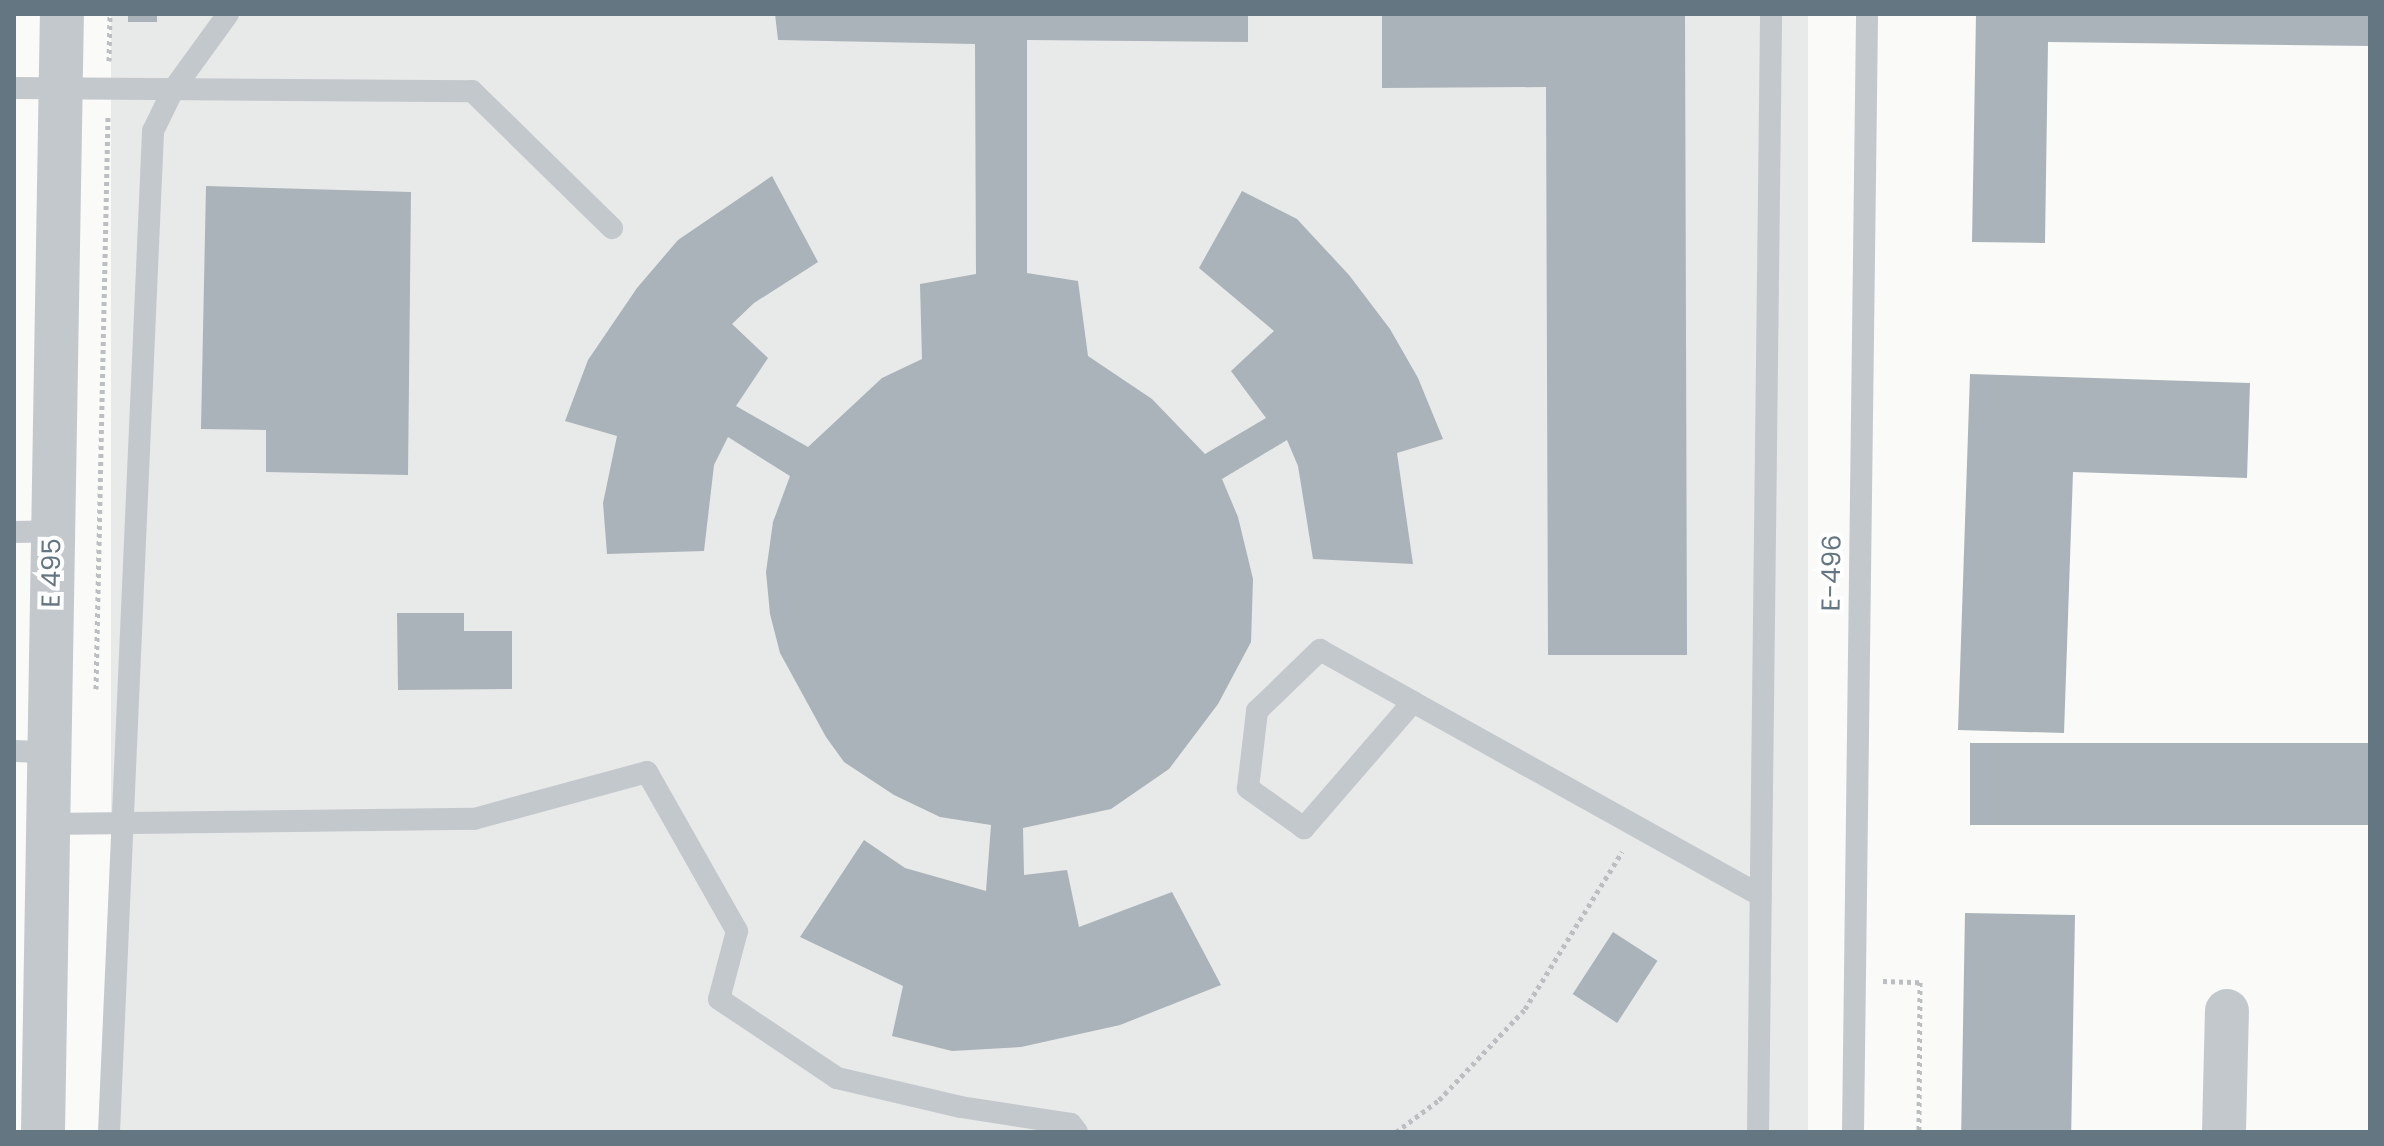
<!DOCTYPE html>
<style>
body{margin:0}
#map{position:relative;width:2384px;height:1146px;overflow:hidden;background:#fafaf8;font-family:Poppins,sans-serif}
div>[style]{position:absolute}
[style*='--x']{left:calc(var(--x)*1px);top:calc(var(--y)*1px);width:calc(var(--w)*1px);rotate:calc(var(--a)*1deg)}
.built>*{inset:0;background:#e8e9e9;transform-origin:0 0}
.building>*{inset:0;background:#aab3b9;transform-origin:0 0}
.path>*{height:5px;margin-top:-2.5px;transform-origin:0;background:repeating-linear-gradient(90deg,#bbbfc2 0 4px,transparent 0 8px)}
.lane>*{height:22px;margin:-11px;padding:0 11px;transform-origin:11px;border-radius:11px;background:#c3c8cc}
.street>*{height:44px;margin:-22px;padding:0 22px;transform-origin:22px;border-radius:22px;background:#c3c8cc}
span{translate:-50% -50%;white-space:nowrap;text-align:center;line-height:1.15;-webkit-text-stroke:8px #fff;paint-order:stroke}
.street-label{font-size:26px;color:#657683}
.frame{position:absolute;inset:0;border:16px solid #657683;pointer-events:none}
</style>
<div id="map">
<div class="built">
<i style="left:111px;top:14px;width:1697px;height:1118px"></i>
</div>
<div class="building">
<i style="left:128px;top:14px;width:29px;height:8px"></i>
<i style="clip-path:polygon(775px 14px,1248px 14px,1248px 42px,1027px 40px,1027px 273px,1078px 281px,1088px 356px,1152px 399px,1205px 454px,1266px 418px,1231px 371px,1274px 331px,1199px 268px,1242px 191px,1297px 219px,1349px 275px,1390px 329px,1418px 378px,1443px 439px,1397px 453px,1413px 564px,1313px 559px,1298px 466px,1287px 440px,1222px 479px,1238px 517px,1253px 579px,1251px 642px,1218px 704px,1169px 769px,1111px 809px,1023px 828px,1024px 875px,1067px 870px,1079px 927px,1172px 892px,1221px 985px,1120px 1025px,1021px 1047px,952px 1051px,892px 1036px,903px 986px,800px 937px,864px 840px,905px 868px,986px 891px,991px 825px,940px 817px,894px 795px,844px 762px,826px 737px,780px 653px,770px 614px,766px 572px,773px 522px,790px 476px,728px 437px,714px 465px,704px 551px,607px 554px,603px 503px,617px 436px,565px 421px,588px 360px,637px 288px,678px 240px,772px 176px,818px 262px,754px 303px,732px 324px,768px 358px,736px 406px,808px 447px,882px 378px,922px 359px,920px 284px,976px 274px,975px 44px,778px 40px)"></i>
<i style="clip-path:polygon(1382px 14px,1685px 14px,1687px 655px,1548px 655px,1546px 87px,1382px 88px)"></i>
<i style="clip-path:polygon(1976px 14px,2370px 14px,2370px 46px,2048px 42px,2045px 243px,1972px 242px)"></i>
<i style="clip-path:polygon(206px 186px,411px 192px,408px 475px,266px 472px,266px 430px,201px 429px)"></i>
<i style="clip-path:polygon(1970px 374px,2250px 383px,2247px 478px,2073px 472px,2064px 733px,1958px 730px)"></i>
<i style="clip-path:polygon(397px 613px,464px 613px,464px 631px,512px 631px,512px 689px,398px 690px)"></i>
<i style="left:1970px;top:743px;width:400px;height:82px"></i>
<i style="left:1965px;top:913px;width:110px;height:219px;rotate:1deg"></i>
<i style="left:1613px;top:932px;width:53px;height:74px;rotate:33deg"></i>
</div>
<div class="path">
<i style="--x:109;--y:61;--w:47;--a:-88.8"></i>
<i style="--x:96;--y:689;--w:574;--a:-88.8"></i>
<i style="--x:1883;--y:981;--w:37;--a:2"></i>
<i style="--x:1920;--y:982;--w:150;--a:90.4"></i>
<i style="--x:1396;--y:1132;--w:54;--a:-36.7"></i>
<i style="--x:1439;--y:1100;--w:125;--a:-46.6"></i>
<i style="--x:1525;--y:1009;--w:185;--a:-58.3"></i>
</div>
<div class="lane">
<i style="--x:14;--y:88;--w:458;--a:0.4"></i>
<i style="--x:472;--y:91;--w:196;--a:44.4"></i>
<i style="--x:14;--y:532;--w:39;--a:-1"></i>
<i style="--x:1413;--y:702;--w:167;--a:130.9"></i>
<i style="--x:1304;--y:828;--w:69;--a:-144.5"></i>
<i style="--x:1248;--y:788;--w:78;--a:-83.3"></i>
<i style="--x:1257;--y:711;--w:88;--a:-44.1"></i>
<i style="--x:1320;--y:650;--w:107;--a:29.2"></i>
<i style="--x:1413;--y:702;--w:398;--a:29.1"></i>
<i style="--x:14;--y:751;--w:34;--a:2"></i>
<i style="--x:47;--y:824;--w:427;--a:-0.7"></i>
<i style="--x:474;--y:819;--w:179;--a:-15.2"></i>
<i style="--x:647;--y:772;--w:183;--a:60.5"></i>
<i style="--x:737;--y:931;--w:70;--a:104.8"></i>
<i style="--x:719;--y:999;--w:142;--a:33.8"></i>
<i style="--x:837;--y:1078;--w:127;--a:13.2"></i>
<i style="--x:961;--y:1107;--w:111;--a:8.8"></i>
<i style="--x:1071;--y:1124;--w:10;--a:53"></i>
<i style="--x:109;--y:1132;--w:1002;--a:-87.48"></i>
<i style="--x:153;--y:131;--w:46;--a:-64"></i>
<i style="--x:173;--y:90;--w:94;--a:-54.1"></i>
<i style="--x:1758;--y:1132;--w:1118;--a:-89.33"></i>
<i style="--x:1853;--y:1132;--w:1118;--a:-89.28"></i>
</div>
<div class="street">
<i style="--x:43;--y:1132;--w:1118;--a:-89.03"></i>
<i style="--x:2224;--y:1132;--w:121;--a:-88.6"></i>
</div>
<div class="street-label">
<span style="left:52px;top:573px;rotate:-89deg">E 495</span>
<span style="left:1832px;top:573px;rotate:-89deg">E-496</span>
</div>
<div class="frame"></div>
</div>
